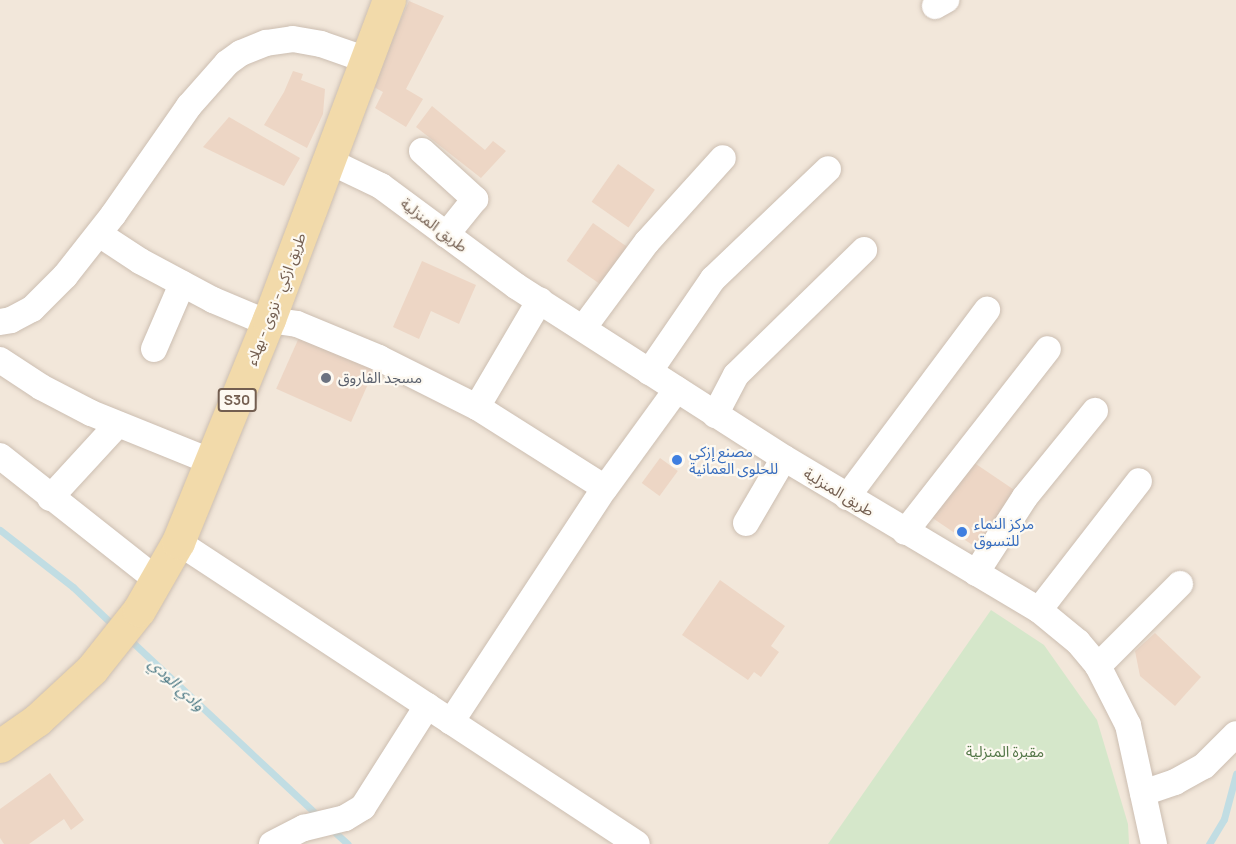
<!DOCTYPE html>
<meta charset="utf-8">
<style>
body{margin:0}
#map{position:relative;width:1236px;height:844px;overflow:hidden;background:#fbf5eb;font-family:Manrope,"Noto Sans Arabic",sans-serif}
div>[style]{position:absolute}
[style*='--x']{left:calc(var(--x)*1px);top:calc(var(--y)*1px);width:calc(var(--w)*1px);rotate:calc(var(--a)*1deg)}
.residential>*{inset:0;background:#f2e7da;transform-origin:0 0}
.green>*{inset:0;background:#d5e7ca}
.stream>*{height:7px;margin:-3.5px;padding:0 3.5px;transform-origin:3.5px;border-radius:3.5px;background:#c1dde3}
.building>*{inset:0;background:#edd6c5;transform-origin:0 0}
.roads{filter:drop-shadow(0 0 2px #ccbeb1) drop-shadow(0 0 2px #ccbeb1)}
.minor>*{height:26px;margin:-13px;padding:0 13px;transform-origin:13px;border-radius:13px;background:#fff}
.major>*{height:33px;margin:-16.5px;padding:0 16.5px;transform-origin:16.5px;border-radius:16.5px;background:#f2daaa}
.dots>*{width:16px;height:16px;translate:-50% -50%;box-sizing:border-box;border:3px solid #fdf9f1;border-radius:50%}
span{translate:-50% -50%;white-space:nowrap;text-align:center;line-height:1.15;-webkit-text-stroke:4.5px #fdf9f1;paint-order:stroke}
.shield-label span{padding:2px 4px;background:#fdf9f1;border:2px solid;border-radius:4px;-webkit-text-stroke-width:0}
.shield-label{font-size:14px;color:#735e50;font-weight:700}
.street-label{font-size:15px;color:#735e50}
.worship-label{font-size:15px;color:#5b616d}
.left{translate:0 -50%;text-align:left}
.shop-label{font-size:15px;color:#366cbe}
.park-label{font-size:15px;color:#557849}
.water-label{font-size:16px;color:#4c7985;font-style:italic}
</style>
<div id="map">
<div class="residential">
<i style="left:0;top:0;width:1236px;height:844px"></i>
</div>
<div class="green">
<i style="clip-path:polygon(991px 610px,1044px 645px,1097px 720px,1128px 824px,1129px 844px,828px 844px)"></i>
</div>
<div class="stream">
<i style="--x:0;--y:530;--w:93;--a:38"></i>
<i style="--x:73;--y:587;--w:58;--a:43.6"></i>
<i style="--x:128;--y:638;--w:262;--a:43.1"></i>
<i style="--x:329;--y:827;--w:25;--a:42"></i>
<i style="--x:1209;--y:844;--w:29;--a:-59"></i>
<i style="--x:1224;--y:819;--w:47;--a:-75.1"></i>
</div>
<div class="building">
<i style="clip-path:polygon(409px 1px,444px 16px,406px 89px,423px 99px,406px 127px,375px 108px,383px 92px,372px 86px)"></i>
<i style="clip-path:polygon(293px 71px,303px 74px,301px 80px,325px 89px,323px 114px,307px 148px,264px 125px,284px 92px)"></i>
<i style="clip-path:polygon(432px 106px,485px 150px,493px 141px,506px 151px,481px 178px,416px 127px)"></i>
<i style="clip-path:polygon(229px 117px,300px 158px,284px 186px,203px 147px)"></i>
<i style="left:618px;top:164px;width:45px;height:46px;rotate:35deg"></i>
<i style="left:593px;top:223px;width:45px;height:46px;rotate:35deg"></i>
<i style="clip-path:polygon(422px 261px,476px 285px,459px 324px,431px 311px,419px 339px,393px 327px)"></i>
<i style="left:301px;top:333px;width:82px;height:61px;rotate:24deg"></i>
<i style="left:660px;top:458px;width:22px;height:31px;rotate:36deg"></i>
<i style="left:970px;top:460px;width:58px;height:69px;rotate:34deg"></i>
<i style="clip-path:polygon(720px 580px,785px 626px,771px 646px,779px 652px,761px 677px,754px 672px,748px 680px,682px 635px)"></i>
<i style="clip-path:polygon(1155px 633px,1201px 677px,1175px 706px,1140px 676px,1135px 651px)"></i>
<i style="clip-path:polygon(50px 773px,84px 820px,71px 830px,64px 819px,29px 844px,4px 844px,0 838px,0 809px)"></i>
</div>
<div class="roads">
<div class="minor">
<i style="--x:935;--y:6;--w:13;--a:-29"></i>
<i style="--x:422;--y:151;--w:72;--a:42.2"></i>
<i style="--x:475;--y:199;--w:46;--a:128.9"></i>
<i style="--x:329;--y:161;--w:58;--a:25.7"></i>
<i style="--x:381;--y:186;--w:168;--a:36.5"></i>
<i style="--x:516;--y:286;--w:318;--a:32.7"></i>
<i style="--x:784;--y:458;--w:297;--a:30.8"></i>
<i style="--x:1039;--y:610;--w:50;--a:39.4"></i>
<i style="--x:1078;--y:642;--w:31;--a:50"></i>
<i style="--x:1098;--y:666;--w:66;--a:63"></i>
<i style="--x:1128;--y:725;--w:122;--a:77.7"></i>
<i style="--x:99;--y:234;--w:49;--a:33.4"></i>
<i style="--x:140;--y:261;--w:83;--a:28.1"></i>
<i style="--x:213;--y:300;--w:47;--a:22.7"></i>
<i style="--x:256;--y:318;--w:41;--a:8.3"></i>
<i style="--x:297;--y:324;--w:89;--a:22.5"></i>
<i style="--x:379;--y:358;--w:110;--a:26.6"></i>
<i style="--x:477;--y:407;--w:151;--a:32.3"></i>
<i style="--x:0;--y:322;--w:11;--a:-10"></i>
<i style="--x:11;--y:320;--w:24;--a:-28"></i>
<i style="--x:32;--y:309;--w:47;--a:-45"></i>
<i style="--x:65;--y:276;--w:78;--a:-51.8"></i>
<i style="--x:113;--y:215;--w:133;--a:-55.1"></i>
<i style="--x:189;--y:106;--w:57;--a:-48.5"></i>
<i style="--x:227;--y:63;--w:17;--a:-36"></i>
<i style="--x:241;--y:53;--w:27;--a:-22"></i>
<i style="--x:266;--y:43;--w:27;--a:-8"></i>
<i style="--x:293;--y:39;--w:28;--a:10"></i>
<i style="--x:321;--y:44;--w:49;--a:19.2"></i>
<i style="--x:584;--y:327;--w:106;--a:-53.5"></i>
<i style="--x:647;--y:242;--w:113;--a:-47.9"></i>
<i style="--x:154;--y:349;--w:71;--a:-66.7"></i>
<i style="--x:0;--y:360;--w:49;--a:33.4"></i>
<i style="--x:41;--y:387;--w:56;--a:27.5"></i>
<i style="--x:91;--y:413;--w:131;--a:22"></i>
<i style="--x:649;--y:372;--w:113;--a:-55.5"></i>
<i style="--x:713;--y:279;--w:159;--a:-43.7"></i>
<i style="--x:477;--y:407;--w:124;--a:-59.5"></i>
<i style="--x:715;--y:415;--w:45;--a:-62.3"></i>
<i style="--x:736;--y:375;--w:179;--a:-44.3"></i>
<i style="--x:0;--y:456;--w:200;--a:38.3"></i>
<i style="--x:847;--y:497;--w:234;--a:-53.2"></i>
<i style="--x:50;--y:498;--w:100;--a:-47.4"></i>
<i style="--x:746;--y:523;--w:75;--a:-59.7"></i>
<i style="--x:905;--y:532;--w:232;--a:-52"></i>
<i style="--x:178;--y:542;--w:549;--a:33.34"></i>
<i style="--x:976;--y:573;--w:90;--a:-57.2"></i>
<i style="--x:1025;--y:497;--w:111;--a:-50.9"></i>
<i style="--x:1039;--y:610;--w:163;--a:-52.2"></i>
<i style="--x:1098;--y:666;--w:116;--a:-45"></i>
<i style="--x:451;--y:722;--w:280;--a:-56.7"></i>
<i style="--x:605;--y:488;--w:122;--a:-54"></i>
<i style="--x:1143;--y:793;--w:34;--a:-19"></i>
<i style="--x:1175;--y:782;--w:33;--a:-29"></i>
<i style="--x:1204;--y:766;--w:45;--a:-45"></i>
<i style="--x:272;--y:844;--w:36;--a:-27"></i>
<i style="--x:304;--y:828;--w:42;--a:-13.7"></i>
<i style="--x:345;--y:818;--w:21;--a:-31"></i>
<i style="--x:363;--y:807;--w:120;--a:-57.6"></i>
</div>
<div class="major">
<i style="--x:0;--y:746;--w:45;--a:-35.1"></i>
<i style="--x:37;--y:720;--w:75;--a:-42.8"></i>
<i style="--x:92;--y:669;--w:75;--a:-51.5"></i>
<i style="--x:139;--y:610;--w:78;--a:-60.2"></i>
<i style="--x:178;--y:542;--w:241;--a:-67.8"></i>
<i style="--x:269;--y:319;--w:341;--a:-69.4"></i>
</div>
</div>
<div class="dots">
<i style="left:326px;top:378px;background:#6b7280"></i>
<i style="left:677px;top:460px;background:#3f7fe0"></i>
<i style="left:962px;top:532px;background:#3f7fe0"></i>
</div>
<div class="shield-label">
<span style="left:237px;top:400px">S30</span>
</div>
<div class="street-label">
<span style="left:434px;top:225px;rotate:37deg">طريق المنزلية</span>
<span style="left:276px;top:299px;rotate:-69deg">طريق ازكي - نزوى - بهلاء</span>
<span style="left:839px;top:492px;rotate:31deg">طريق المنزلية</span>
</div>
<div class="worship-label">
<span class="left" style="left:338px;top:378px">مسجد الفاروق</span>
</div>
<div class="shop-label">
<span class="left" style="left:689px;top:460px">مصنع إزكي<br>للحلوى العمانية</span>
<span class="left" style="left:974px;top:532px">مركز النماء<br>للتسوق</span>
</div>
<div class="park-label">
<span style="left:1005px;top:752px">مقبرة المنزلية</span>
</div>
<div class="water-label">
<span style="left:177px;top:684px;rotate:43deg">وادي الودي</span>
</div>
</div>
